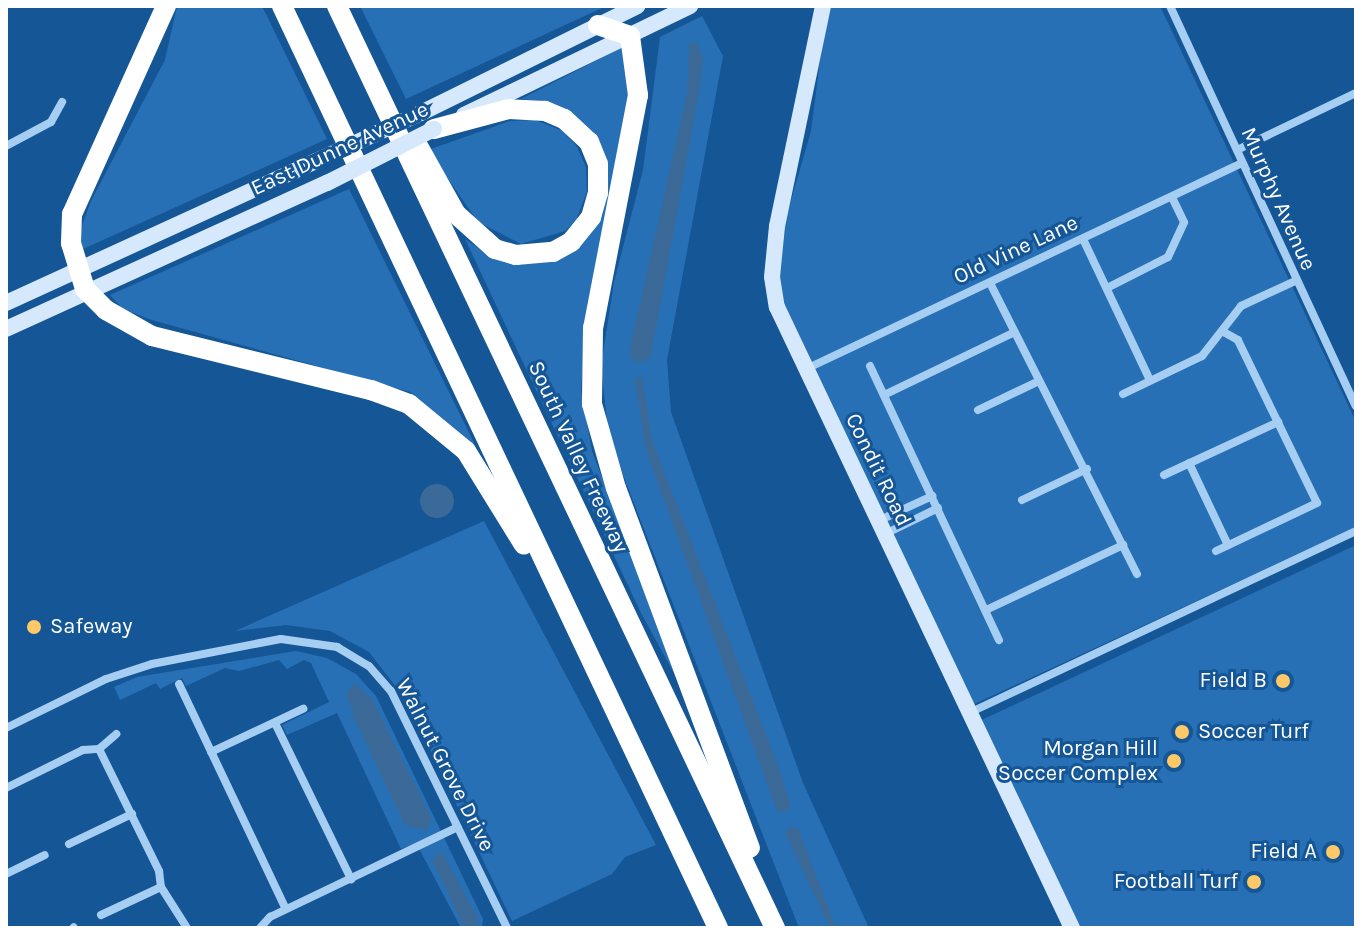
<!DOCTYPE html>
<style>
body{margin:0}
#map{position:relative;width:1362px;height:934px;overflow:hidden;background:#155696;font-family:Karla,sans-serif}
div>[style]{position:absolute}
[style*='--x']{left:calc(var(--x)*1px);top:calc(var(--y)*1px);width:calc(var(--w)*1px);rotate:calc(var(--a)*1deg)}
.green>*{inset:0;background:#2870b5}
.water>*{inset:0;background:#3b6a98}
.round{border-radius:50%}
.street>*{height:8px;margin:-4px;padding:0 4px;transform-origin:4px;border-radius:4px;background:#a6cdf2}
.secondary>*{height:16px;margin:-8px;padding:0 8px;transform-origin:8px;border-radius:8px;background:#d5e8fc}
.highway>*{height:20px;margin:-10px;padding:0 10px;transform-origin:10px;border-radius:10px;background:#fff}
.secondary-bridge>*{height:16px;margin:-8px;padding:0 8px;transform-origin:8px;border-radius:8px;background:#d5e8fc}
.dots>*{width:22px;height:22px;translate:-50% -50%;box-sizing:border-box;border:4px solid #155696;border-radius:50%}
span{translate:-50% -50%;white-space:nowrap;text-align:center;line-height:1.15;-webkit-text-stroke:6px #155696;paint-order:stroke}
.street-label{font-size:22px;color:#fff}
.poi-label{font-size:22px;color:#fff}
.left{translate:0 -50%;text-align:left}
.right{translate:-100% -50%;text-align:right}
.frame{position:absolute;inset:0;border:8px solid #fff;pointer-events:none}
</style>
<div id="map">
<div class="green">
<i style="clip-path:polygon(177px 6px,262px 6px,327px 139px,83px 249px,79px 234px,91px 201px,165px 60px)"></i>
<i style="clip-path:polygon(360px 6px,606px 6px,406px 99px)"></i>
<i style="clip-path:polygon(827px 6px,1160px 6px,1356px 422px,1356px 527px,970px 706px,781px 312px,777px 249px,811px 131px)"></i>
<i style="clip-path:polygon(702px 16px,723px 56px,667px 360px,671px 412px,803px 783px,869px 928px,799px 928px,609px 439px,601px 367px,614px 282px,643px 170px,660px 37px)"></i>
<i style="clip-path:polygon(623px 47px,630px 92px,588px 307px,581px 390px,592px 451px,682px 688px,641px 613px,465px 239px,487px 254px,560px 255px,607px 164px,541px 101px,521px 99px)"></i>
<i style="clip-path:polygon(535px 120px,561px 130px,576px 145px,586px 167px,587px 192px,576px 220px,565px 231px,521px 244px,478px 222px,428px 150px,510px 121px)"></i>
<i style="clip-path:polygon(349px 189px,475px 445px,410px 392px,152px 320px,123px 309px,110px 295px)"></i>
<i style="clip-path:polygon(484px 521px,656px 845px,625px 857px,612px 874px,512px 921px,407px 701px,369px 652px,330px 631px,286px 625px,235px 631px)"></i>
<i style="clip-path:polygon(1356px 545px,1356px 928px,1076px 928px,973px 724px)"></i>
<i style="clip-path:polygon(296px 651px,327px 658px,356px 674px,376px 696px,483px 919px,482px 928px,461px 928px,416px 843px,401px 849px,337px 713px,287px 735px,282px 725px,329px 702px,311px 663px,304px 660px,287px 669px,279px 660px,239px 671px,225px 668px,186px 686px,182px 678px,160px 689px,156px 683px,120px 700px,114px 687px,137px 677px)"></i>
</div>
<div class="water">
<i style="clip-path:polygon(697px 42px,703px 58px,700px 86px,651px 355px,645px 362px,634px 362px,629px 352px,687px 94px,689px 44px)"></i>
<i style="clip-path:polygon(642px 376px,652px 440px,778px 766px,791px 806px,786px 812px,777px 811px,646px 450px,635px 379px)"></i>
<i class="round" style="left:420px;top:484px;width:34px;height:34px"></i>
<i style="clip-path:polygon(354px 683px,372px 699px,432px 820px,426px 830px,405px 825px,354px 717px,346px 693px)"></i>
<i style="clip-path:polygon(790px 827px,798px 828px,836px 928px,830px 928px,785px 833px)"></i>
<i style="clip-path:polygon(441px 851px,479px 920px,473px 928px,463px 925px,432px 860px)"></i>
</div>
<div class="street">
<i style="--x:1170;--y:6;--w:441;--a:65.1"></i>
<i style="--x:6;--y:146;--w:51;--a:-28.1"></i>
<i style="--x:51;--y:122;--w:23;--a:-61"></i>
<i style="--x:1237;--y:150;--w:132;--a:-25.6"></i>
<i style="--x:1083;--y:239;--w:156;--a:64.6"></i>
<i style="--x:990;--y:283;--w:326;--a:63.2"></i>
<i style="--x:1107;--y:288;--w:68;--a:-26.9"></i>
<i style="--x:1168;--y:257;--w:38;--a:-65"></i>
<i style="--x:1184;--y:222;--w:28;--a:-116"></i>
<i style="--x:870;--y:366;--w:303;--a:64.8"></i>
<i style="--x:806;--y:369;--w:482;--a:-25.3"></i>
<i style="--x:1123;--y:394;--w:88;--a:-25.7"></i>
<i style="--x:1202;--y:356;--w:63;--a:-52"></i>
<i style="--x:1241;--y:306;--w:60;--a:-24.8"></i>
<i style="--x:884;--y:395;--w:143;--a:-25.7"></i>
<i style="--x:978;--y:410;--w:65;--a:-25.4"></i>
<i style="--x:1189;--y:463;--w:91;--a:64.6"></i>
<i style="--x:1164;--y:475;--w:126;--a:-24.9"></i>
<i style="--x:1022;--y:500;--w:72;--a:-25.5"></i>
<i style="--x:878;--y:521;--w:60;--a:-24.8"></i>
<i style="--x:885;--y:534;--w:59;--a:-26.1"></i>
<i style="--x:1216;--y:551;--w:112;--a:-25.4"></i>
<i style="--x:1317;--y:503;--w:181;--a:-115.9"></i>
<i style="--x:1238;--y:340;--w:18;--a:-151"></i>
<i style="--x:986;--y:610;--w:152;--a:-25.4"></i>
<i style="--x:179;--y:684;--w:249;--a:64.6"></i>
<i style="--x:969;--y:713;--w:428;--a:-25.2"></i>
<i style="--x:275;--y:723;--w:174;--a:64"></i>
<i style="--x:6;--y:728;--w:111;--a:-26.1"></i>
<i style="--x:106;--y:679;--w:48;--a:-18.1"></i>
<i style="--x:152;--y:664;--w:131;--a:-11"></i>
<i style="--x:281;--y:639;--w:57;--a:8.1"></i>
<i style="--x:337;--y:647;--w:37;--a:31"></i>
<i style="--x:369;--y:666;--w:33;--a:49"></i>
<i style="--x:391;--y:691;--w:264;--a:63.9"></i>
<i style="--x:99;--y:749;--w:136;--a:63.8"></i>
<i style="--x:159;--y:871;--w:16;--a:83"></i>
<i style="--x:161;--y:887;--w:49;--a:57.6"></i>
<i style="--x:211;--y:752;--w:102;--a:-25.1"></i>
<i style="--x:6;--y:788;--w:86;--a:-26.3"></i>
<i style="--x:83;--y:750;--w:16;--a:-4"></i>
<i style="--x:99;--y:749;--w:23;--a:-41"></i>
<i style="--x:69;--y:844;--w:70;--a:-25.5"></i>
<i style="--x:6;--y:874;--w:43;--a:-26"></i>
<i style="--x:101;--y:915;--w:66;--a:-25"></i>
<i style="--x:73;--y:928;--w:1;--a:-45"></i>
<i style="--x:260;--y:928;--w:15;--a:-48"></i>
<i style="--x:270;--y:917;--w:208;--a:-25.6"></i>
</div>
<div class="secondary">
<i style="--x:823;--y:6;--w:225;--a:101.8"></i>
<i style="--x:777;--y:226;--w:51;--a:95.6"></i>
<i style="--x:772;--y:277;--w:30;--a:81"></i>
<i style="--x:777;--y:307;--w:688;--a:64.59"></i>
<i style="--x:425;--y:111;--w:237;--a:-26.3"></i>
<i style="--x:464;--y:115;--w:251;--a:-25.7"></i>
<i style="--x:6;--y:303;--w:341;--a:-24.6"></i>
<i style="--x:6;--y:329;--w:353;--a:-24.5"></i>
</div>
<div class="highway">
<i style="--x:166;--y:6;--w:228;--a:114.3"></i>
<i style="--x:72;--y:214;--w:29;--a:92"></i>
<i style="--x:71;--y:243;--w:48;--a:73.1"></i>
<i style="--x:85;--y:289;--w:30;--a:45"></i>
<i style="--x:106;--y:310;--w:53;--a:29.5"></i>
<i style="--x:152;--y:336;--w:226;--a:13.9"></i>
<i style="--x:371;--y:390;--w:40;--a:20.2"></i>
<i style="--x:409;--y:404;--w:74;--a:39.5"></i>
<i style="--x:466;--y:451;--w:110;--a:58.3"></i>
<i style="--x:282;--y:6;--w:1020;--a:64.69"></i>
<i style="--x:337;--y:6;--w:1021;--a:64.59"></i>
<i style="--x:598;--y:25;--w:34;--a:19"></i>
<i style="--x:630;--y:36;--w:60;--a:82.3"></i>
<i style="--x:638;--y:95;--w:237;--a:100.9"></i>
<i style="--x:593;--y:328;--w:76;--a:90.8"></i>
<i style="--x:592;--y:404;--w:87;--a:74.1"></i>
<i style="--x:616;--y:488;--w:384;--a:69.6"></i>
<i style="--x:417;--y:144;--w:80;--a:60.9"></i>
<i style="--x:456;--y:214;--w:52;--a:41.9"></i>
<i style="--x:495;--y:249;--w:22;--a:16"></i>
<i style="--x:516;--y:255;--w:37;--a:-5"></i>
<i style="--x:553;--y:252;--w:21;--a:-29"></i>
<i style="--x:571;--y:242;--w:32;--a:-51"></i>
<i style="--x:591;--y:217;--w:25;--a:-74"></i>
<i style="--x:598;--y:193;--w:29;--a:-90"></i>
<i style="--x:598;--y:164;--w:24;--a:-112"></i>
<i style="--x:589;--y:142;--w:34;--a:-137"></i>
<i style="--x:564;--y:119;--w:21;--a:-157"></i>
<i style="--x:545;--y:111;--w:36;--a:-177"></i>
<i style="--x:509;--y:109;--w:78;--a:165.1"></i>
</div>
<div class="secondary-bridge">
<i style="--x:316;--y:161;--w:120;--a:-24.6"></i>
<i style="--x:327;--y:183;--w:120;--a:-26.8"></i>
</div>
<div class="dots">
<i style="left:34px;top:627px;background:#ffc967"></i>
<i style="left:1283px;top:681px;background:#ffc967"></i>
<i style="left:1182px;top:732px;background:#ffc967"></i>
<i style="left:1174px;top:761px;background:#ffc967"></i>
<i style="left:1333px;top:852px;background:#ffc967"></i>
<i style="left:1254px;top:882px;background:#ffc967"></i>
</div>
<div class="street-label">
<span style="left:340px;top:149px;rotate:-25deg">East Dunne Avenue</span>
<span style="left:1278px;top:199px;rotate:66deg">Murphy Avenue</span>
<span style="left:1016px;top:250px;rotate:-25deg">Old Vine Lane</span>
<span style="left:578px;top:457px;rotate:65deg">South Valley Freeway</span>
<span style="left:878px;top:470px;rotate:64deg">Condit Road</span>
<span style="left:445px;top:765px;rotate:63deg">Walnut Grove Drive</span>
</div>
<div class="poi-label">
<span class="left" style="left:50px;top:627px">Safeway</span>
<span class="right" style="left:1267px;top:681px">Field B</span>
<span class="left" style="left:1198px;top:732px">Soccer Turf</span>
<span class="right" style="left:1158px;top:761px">Morgan Hill<br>Soccer Complex</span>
<span class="right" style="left:1317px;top:852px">Field A</span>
<span class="right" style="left:1238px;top:882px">Football Turf</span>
</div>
<div class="frame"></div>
</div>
